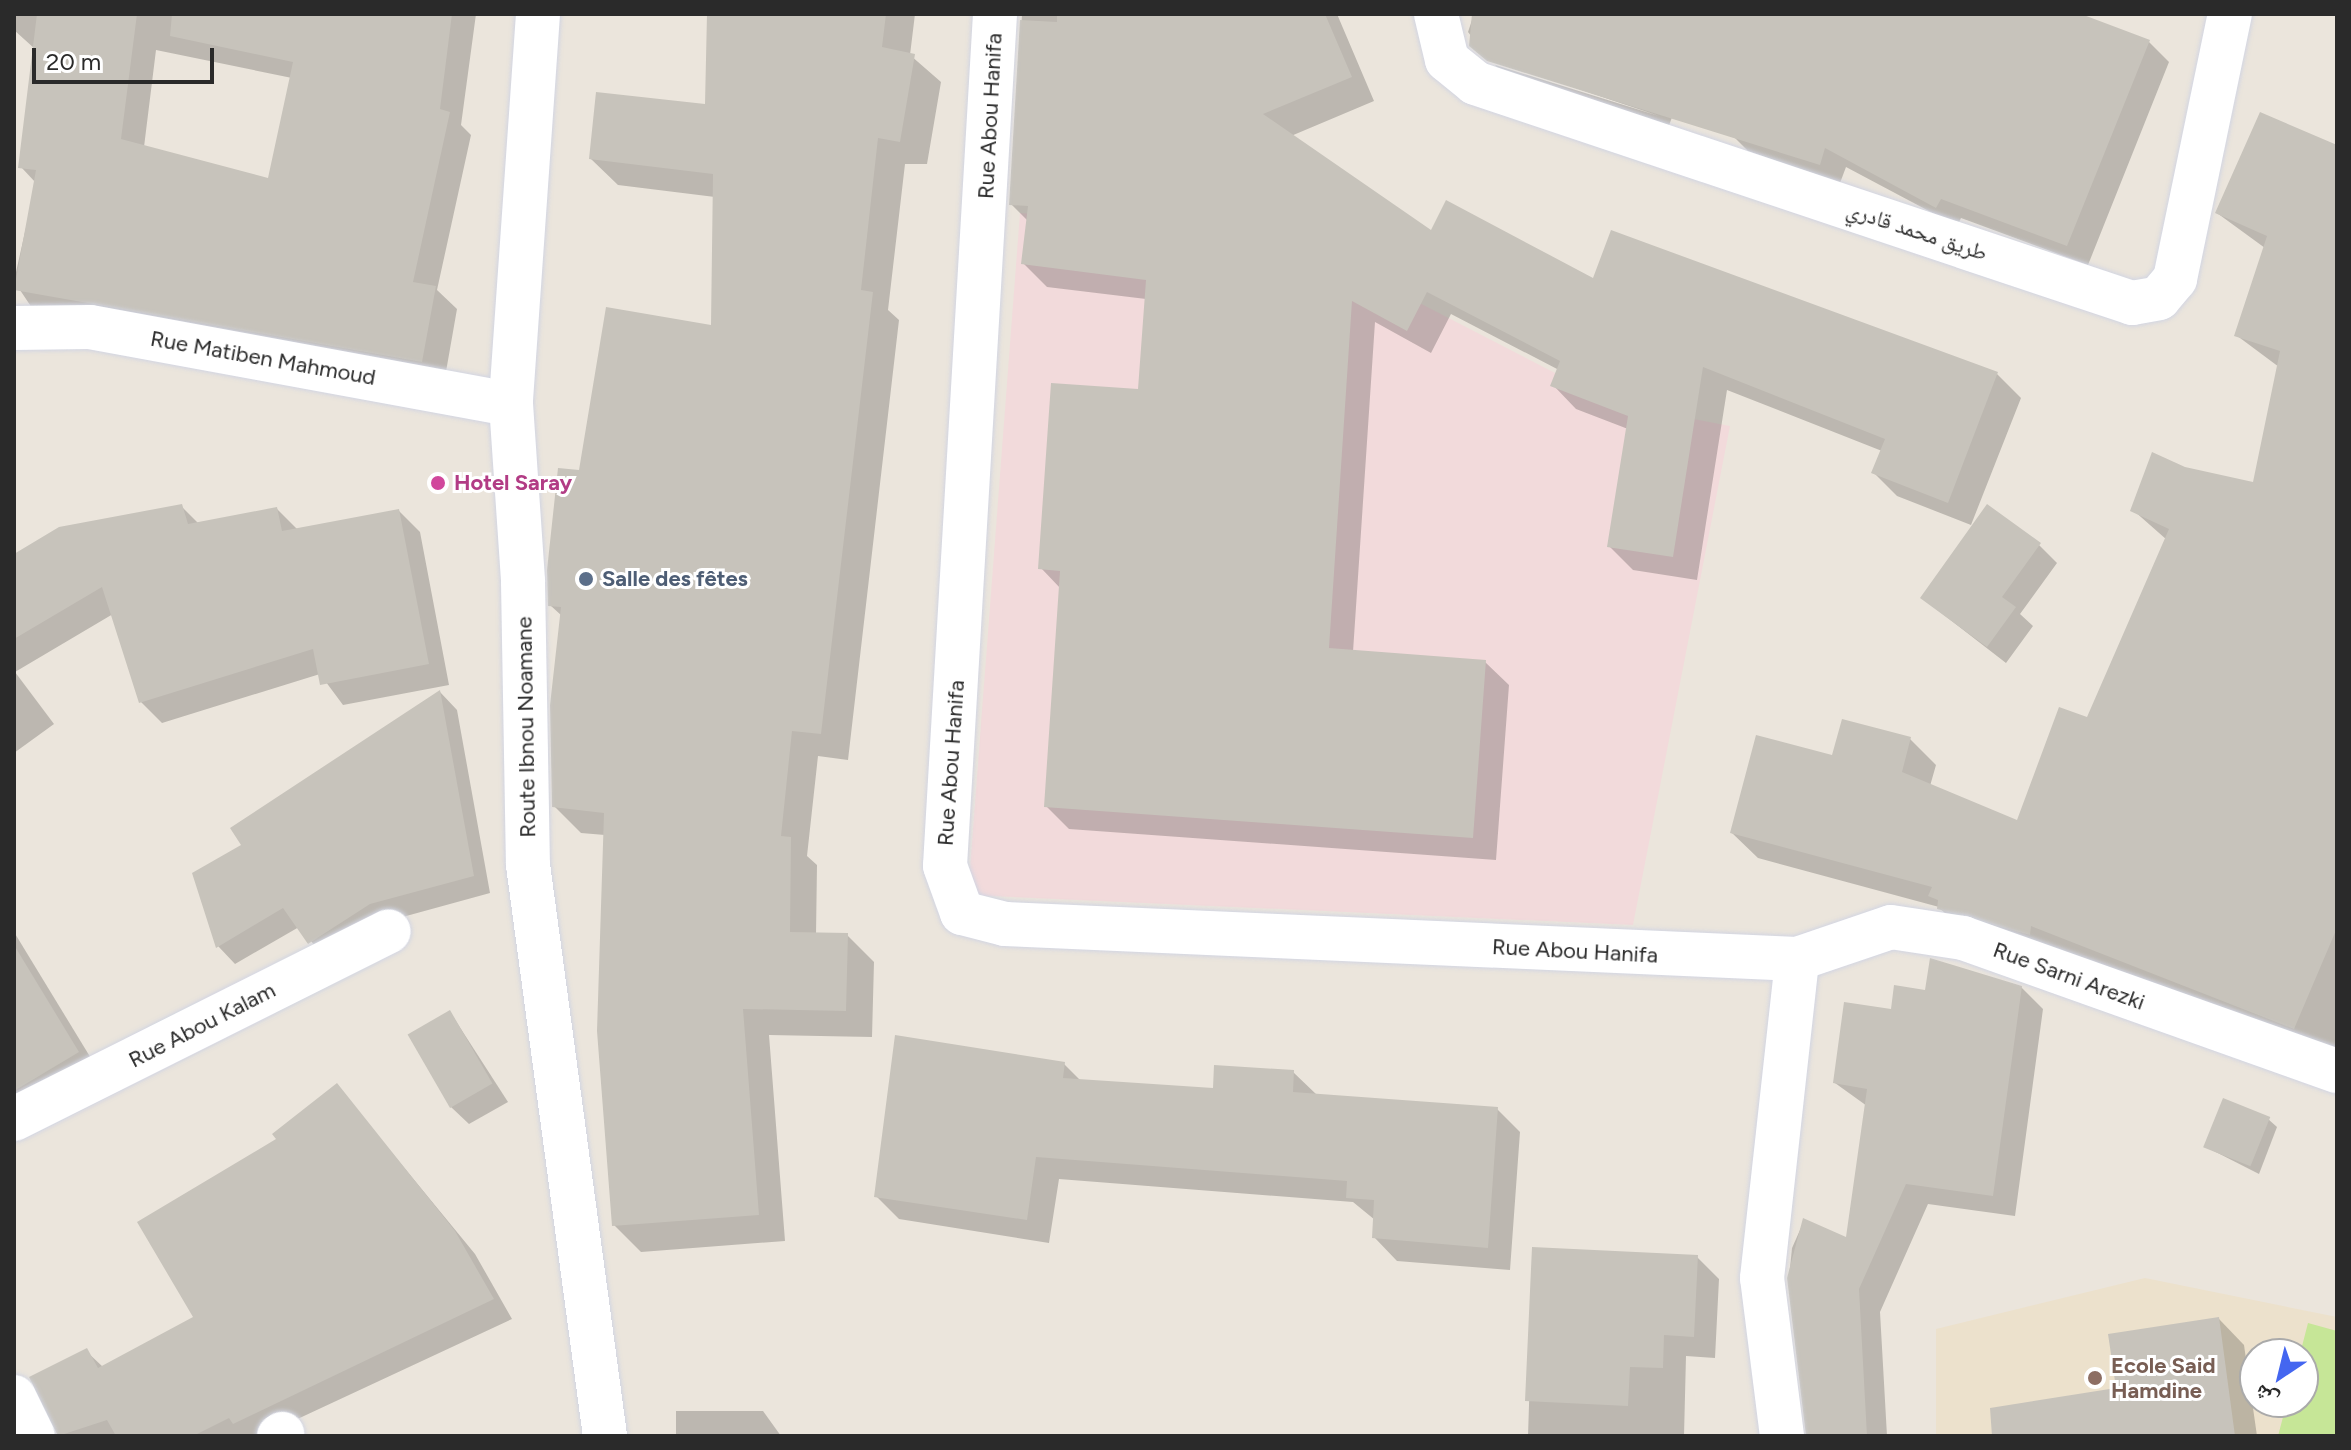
<!DOCTYPE html>
<meta charset="utf-8">
<style>
body{margin:0}
#map{position:relative;width:2351px;height:1450px;overflow:hidden;background:#ebe5dc;font-family:Figtree,"Noto Naskh Arabic",sans-serif}
div>[style]{position:absolute}
[style*='--x']{left:calc(var(--x)*1px);top:calc(var(--y)*1px);width:calc(var(--w)*1px);rotate:calc(var(--a)*1deg)}
.education>*{inset:0;background:#ece1cc}
.medical>*{inset:0;background:#f2dadb}
.pitch>*{inset:0;background:#c6e697}
.shadow>*{inset:0;background:#0003}
.building>*{inset:0;background:#c7c3bb;transform-origin:0 0}
.roads{filter:drop-shadow(0 0 2px #d2d5e2) drop-shadow(0 0 2px #d2d5e2)}
.minor>*{height:44px;margin:-22px;padding:0 22px;transform-origin:22px;border-radius:22px;background:#fff}
.tertiary>*{height:44px;margin:-22px;padding:0 22px;transform-origin:22px;border-radius:22px;background:#fff}
.dots>*{width:22px;height:22px;translate:-50% -50%;box-sizing:border-box;border:4px solid #fff;border-radius:50%}
span{translate:-50% -50%;white-space:nowrap;text-align:center;line-height:1.15;-webkit-text-stroke:6px #fff;paint-order:stroke}
.street-label{font-size:22px;color:#2a2a2a}
.hotel-label{font-size:22px;color:#b23c85;font-weight:700}
.left{translate:0 -50%;text-align:left}
.service-label{font-size:22px;color:#4e5e75;font-weight:700}
.education-label{font-size:22px;color:#785e54;font-weight:700}
.frame{position:absolute;inset:0;border:16px solid #2a2a2a;pointer-events:none}
.north{position:absolute;left:2239px;top:1338px;width:80px;height:80px;box-sizing:border-box;background:#fff;border:2px solid #aaa;border-radius:50%;rotate:215deg;font-size:22px;font-weight:700;line-height:32px;text-align:center;color:#2a2a2a}
.north::after{content:'';display:block;margin:auto;width:28px;height:36px;background:#4466f0;clip-path:polygon(50% 0,100% 100%,50% 72%,0 100%)}
.scale{position:absolute;left:32px;top:48px;width:182px;height:36px;box-sizing:border-box;border:4px solid #2a2a2a;border-top:0;padding-left:10px;font-size:24px;line-height:28px;white-space:nowrap;color:#2a2a2a;-webkit-text-stroke:6px #fff;paint-order:stroke}
</style>
<div id="map">
<div class="education">
<i style="clip-path:polygon(evenodd,2145px 1278px,2337px 1317px,2337px 1436px,1936px 1436px,1936px 1329px,2145px 1278px,2255px 1354px,2303px 1354px,2303px 1402px,2255px 1402px,2255px 1354px)"></i>
</div>
<div class="medical">
<i style="clip-path:polygon(1020px 213px,1229px 229px,1342px 263px,1615px 404px,1730px 426px,1633px 925px,968px 895px)"></i>
</div>
<div class="pitch">
<i style="clip-path:polygon(2308px 1323px,2337px 1331px,2337px 1436px,2278px 1436px,2287px 1402px,2303px 1402px,2300px 1354px)"></i>
</div>
<div class="shadow">
<i style="clip-path:polygon(evenodd,14px 14px,476px 14px,461px 125px,471px 135px,437px 290px,457px 309px,444px 383px,34px 311px,14px 281px,36px 183px,21px 167px,35px 49px,14px 30px,14px 14px,156px 50px,292px 78px,270px 180px,144px 147px,156px 50px)"></i>
<i style="clip-path:polygon(709px 14px,915px 14px,910px 55px,941px 82px,927px 164px,905px 164px,888px 310px,899px 320px,848px 760px,818px 756px,807px 856px,817px 865px,816px 935px,847px 935px,874px 962px,872px 1037px,769px 1035px,785px 1241px,641px 1252px,614px 1225px,605px 835px,581px 833px,554px 806px,562px 616px,550px 605px,580px 473px,713px 327px,715px 197px,618px 185px,591px 159px,707px 106px)"></i>
<i style="clip-path:polygon(1337px 14px,1374px 101px,1291px 136px,1431px 233px,1594px 281px,1997px 374px,2021px 398px,1971px 525px,1897px 496px,1873px 472px,1882px 451px,1727px 390px,1697px 580px,1633px 570px,1609px 546px,1628px 429px,1576px 409px,1553px 385px,1559px 370px,1451px 314px,1431px 353px,1375px 322px,1353px 652px,1485px 662px,1509px 685px,1496px 860px,1069px 829px,1046px 806px,1061px 589px,1041px 568px,1140px 391px,1146px 299px,1047px 287px,1023px 263px,1028px 221px,1011px 204px,1022px 14px)"></i>
<i style="clip-path:polygon(1474px 14px,1544px 14px,1688px 73px,1667px 131px,1507px 78px,1495px 65px,1659px 116px,1489px 59px,1468px 32px)"></i>
<i style="clip-path:polygon(1794px 14px,2075px 14px,2149px 42px,2169px 62px,2088px 265px,1961px 218px,1957px 226px,1846px 167px,1840px 183px,1748px 151px,1728px 131px)"></i>
<i style="clip-path:polygon(2337px 148px,2337px 1052px,1964px 934px,1939px 907px,1758px 858px,1732px 833px,1833px 757px,1910px 739px,1936px 765px,1930px 786px,2018px 823px,2088px 720px,2167px 540px,2133px 510px,2185px 469px,2255px 484px,2279px 367px,2236px 335px,2265px 248px,2217px 213px)"></i>
<i style="clip-path:polygon(181px 506px,199px 524px,277px 509px,298px 530px,399px 511px,420px 532px,449px 685px,343px 705px,320px 674px,162px 723px,141px 702px,113px 614px,15px 672px,54px 724px,14px 753px,14px 556px,60px 529px)"></i>
<i style="clip-path:polygon(2039px 545px,2057px 563px,2020px 614px,2033px 626px,2006px 663px,1922px 598px)"></i>
<i style="clip-path:polygon(440px 692px,457px 710px,490px 893px,388px 921px,327px 960px,299px 927px,235px 964px,218px 946px,244px 845px)"></i>
<i style="clip-path:polygon(14px 932px,103px 1078px,14px 1133px)"></i>
<i style="clip-path:polygon(2021px 987px,2043px 1009px,2015px 1216px,1928px 1204px,1880px 1312px,1887px 1436px,1808px 1436px,1789px 1278px,1792px 1248px,1804px 1221px,1847px 1240px,1867px 1106px,1835px 1083px,1893px 1011px,1927px 992px)"></i>
<i style="clip-path:polygon(450px 1012px,508px 1102px,469px 1124px,451px 1107px)"></i>
<i style="clip-path:polygon(1064px 1064px,1081px 1081px,1215px 1090px,1293px 1072px,1317px 1095px,1497px 1109px,1520px 1132px,1510px 1270px,1397px 1261px,1374px 1237px,1375px 1220px,1353px 1202px,1059px 1179px,1049px 1243px,899px 1219px,876px 1196px)"></i>
<i style="clip-path:polygon(337px 1086px,475px 1254px,512px 1319px,261px 1436px,57px 1436px,86px 1351px,103px 1367px,196px 1318px,279px 1140px)"></i>
<i style="clip-path:polygon(2268px 1119px,2277px 1127px,2259px 1174px,2206px 1147px)"></i>
<i style="clip-path:polygon(1534px 1249px,1697px 1257px,1719px 1279px,1715px 1358px,1686px 1356px,1684px 1436px,1528px 1436px)"></i>
<i style="clip-path:polygon(2219px 1319px,2244px 1345px,2257px 1436px,2049px 1436px)"></i>
<i style="clip-path:polygon(676px 1411px,763px 1411px,781px 1436px,676px 1436px)"></i>
</div>
<div class="building">
<i style="clip-path:polygon(37px 14px,137px 14px,121px 139px,268px 178px,293px 62px,170px 36px,172px 14px,452px 14px,440px 109px,450px 112px,413px 282px,436px 286px,422px 362px,14px 290px,36px 170px,18px 168px)"></i>
<i style="clip-path:polygon(707px 14px,886px 14px,882px 47px,915px 54px,900px 142px,878px 138px,861px 290px,873px 292px,821px 734px,792px 731px,781px 836px,791px 837px,790px 932px,848px 933px,846px 1011px,743px 1009px,759px 1215px,612px 1226px,597px 1031px,604px 813px,552px 807px,550px 705px,561px 607px,548px 606px,547px 570px,558px 468px,579px 470px,606px 307px,711px 325px,713px 174px,589px 159px,596px 92px,705px 104px)"></i>
<i style="clip-path:polygon(1057px 14px,1325px 14px,1352px 77px,1263px 114px,1431px 230px,1446px 200px,1593px 278px,1611px 230px,1998px 372px,1948px 503px,1871px 473px,1885px 439px,1703px 367px,1673px 557px,1607px 547px,1628px 416px,1550px 386px,1560px 361px,1427px 292px,1407px 331px,1352px 301px,1329px 648px,1486px 660px,1473px 838px,1044px 807px,1060px 571px,1038px 569px,1051px 383px,1138px 389px,1146px 280px,1021px 264px,1028px 206px,1009px 205px,1020px 20px,1057px 22px)"></i>
<i style="clip-path:polygon(1472px 14px,2081px 14px,2150px 40px,2067px 246px,1941px 199px,1936px 208px,1825px 148px,1820px 165px,1487px 61px,1469px 46px)"></i>
<i style="clip-path:polygon(2260px 112px,2337px 145px,2337px 928px,2294px 1029px,2031px 926px,2030px 935px,1937px 909px,1938px 900px,1928px 896px,1932px 887px,1730px 833px,1756px 735px,1832px 755px,1842px 719px,1911px 737px,1902px 772px,2017px 820px,2059px 707px,2087px 717px,2169px 529px,2130px 511px,2152px 452px,2185px 467px,2253px 482px,2280px 351px,2234px 336px,2267px 236px,2215px 213px)"></i>
<i style="clip-path:polygon(182px 504px,188px 524px,277px 507px,282px 531px,399px 509px,429px 664px,320px 685px,313px 649px,139px 703px,102px 587px,14px 639px,14px 554px,59px 527px)"></i>
<i style="clip-path:polygon(1987px 504px,2041px 543px,2002px 597px,2016px 607px,1987px 647px,1920px 598px)"></i>
<i style="clip-path:polygon(440px 690px,474px 876px,370px 904px,308px 944px,283px 908px,216px 948px,192px 873px,241px 845px,230px 828px)"></i>
<i style="clip-path:polygon(14px 945px,79px 1052px,14px 1091px)"></i>
<i style="clip-path:polygon(1930px 958px,2022px 986px,1993px 1196px,1906px 1184px,1859px 1289px,1867px 1436px,1806px 1436px,1787px 1278px,1803px 1218px,1846px 1237px,1867px 1089px,1833px 1083px,1844px 1002px,1891px 1009px,1894px 985px,1925px 990px)"></i>
<i style="left:450px;top:1010px;width:85px;height:49px;rotate:60deg"></i>
<i style="clip-path:polygon(895px 1035px,1065px 1062px,1063px 1078px,1213px 1088px,1214px 1065px,1294px 1070px,1293px 1092px,1498px 1107px,1488px 1248px,1372px 1238px,1374px 1200px,1346px 1198px,1347px 1181px,1036px 1157px,1027px 1220px,874px 1197px)"></i>
<i style="clip-path:polygon(337px 1083px,455px 1231px,494px 1299px,233px 1424px,229px 1418px,193px 1436px,116px 1436px,107px 1420px,58px 1436px,29px 1377px,87px 1348px,98px 1368px,193px 1317px,137px 1222px,276px 1139px,272px 1134px)"></i>
<i style="left:2223px;top:1098px;width:51px;height:53px;rotate:22deg"></i>
<i style="clip-path:polygon(1532px 1247px,1698px 1255px,1694px 1337px,1664px 1335px,1663px 1368px,1630px 1367px,1628px 1406px,1525px 1401px)"></i>
<i style="clip-path:polygon(2219px 1317px,2235px 1436px,1992px 1436px,1990px 1408px,2116px 1388px,2108px 1334px)"></i>
</div>
<div class="roads">
<div class="minor">
<i style="--x:995;--y:14;--w:853;--a:93.36"></i>
<i style="--x:945;--y:866;--w:50;--a:70.1"></i>
<i style="--x:962;--y:913;--w:44;--a:14.3"></i>
<i style="--x:1005;--y:924;--w:793;--a:2.53"></i>
<i style="--x:1797;--y:959;--w:99;--a:-18.8"></i>
<i style="--x:1891;--y:927;--w:73;--a:8.7"></i>
<i style="--x:1963;--y:938;--w:397;--a:19.6"></i>
<i style="--x:1436;--y:14;--w:47;--a:76.6"></i>
<i style="--x:1447;--y:60;--w:36;--a:39"></i>
<i style="--x:1475;--y:83;--w:693;--a:18.51"></i>
<i style="--x:2132;--y:303;--w:27;--a:-10"></i>
<i style="--x:2159;--y:298;--w:25;--a:-50"></i>
<i style="--x:2175;--y:279;--w:271;--a:-78.3"></i>
<i style="--x:14;--y:328;--w:76;--a:-0.8"></i>
<i style="--x:90;--y:327;--w:428;--a:10.4"></i>
<i style="--x:14;--y:1119;--w:419;--a:-26.6"></i>
<i style="--x:14;--y:1397;--w:43;--a:64"></i>
<i style="--x:279;--y:1436;--w:4;--a:-34"></i>
<i style="--x:1782;--y:1436;--w:159;--a:-97.2"></i>
<i style="--x:1762;--y:1278;--w:321;--a:-83.7"></i>
</div>
<div class="tertiary">
<i style="--x:538;--y:14;--w:391;--a:94"></i>
<i style="--x:511;--y:404;--w:178;--a:86.1"></i>
<i style="--x:523;--y:582;--w:283;--a:89"></i>
<i style="--x:528;--y:865;--w:576;--a:82.32"></i>
</div>
</div>
<div class="dots">
<i style="left:438px;top:483px;background:#d1479c"></i>
<i style="left:586px;top:579px;background:#5c6f8a"></i>
<i style="left:2095px;top:1378px;background:#8d6e63"></i>
</div>
<div class="street-label">
<span style="left:990px;top:116px;rotate:-87deg">Rue Abou Hanifa</span>
<span style="left:1917px;top:231px;rotate:18deg">طريق محمد قادري</span>
<span style="left:263px;top:358px;rotate:10deg">Rue Matiben Mahmoud</span>
<span style="left:526px;top:727px;rotate:-91deg">Route Ibnou Noamane</span>
<span style="left:951px;top:763px;rotate:-86deg">Rue Abou Hanifa</span>
<span style="left:1575px;top:951px;rotate:3deg">Rue Abou Hanifa</span>
<span style="left:2069px;top:976px;rotate:20deg">Rue Sarni Arezki</span>
<span style="left:202px;top:1025px;rotate:-27deg">Rue Abou Kalam</span>
</div>
<div class="hotel-label">
<span class="left" style="left:454px;top:483px">Hotel Saray</span>
</div>
<div class="service-label">
<span class="left" style="left:602px;top:579px">Salle des fêtes</span>
</div>
<div class="education-label">
<span class="left" style="left:2111px;top:1378px">Ecole Said<br>Hamdine</span>
</div>
<div class="frame"></div>
<div class="north">ش</div>
<div class="scale">20 m</div>
</div>
